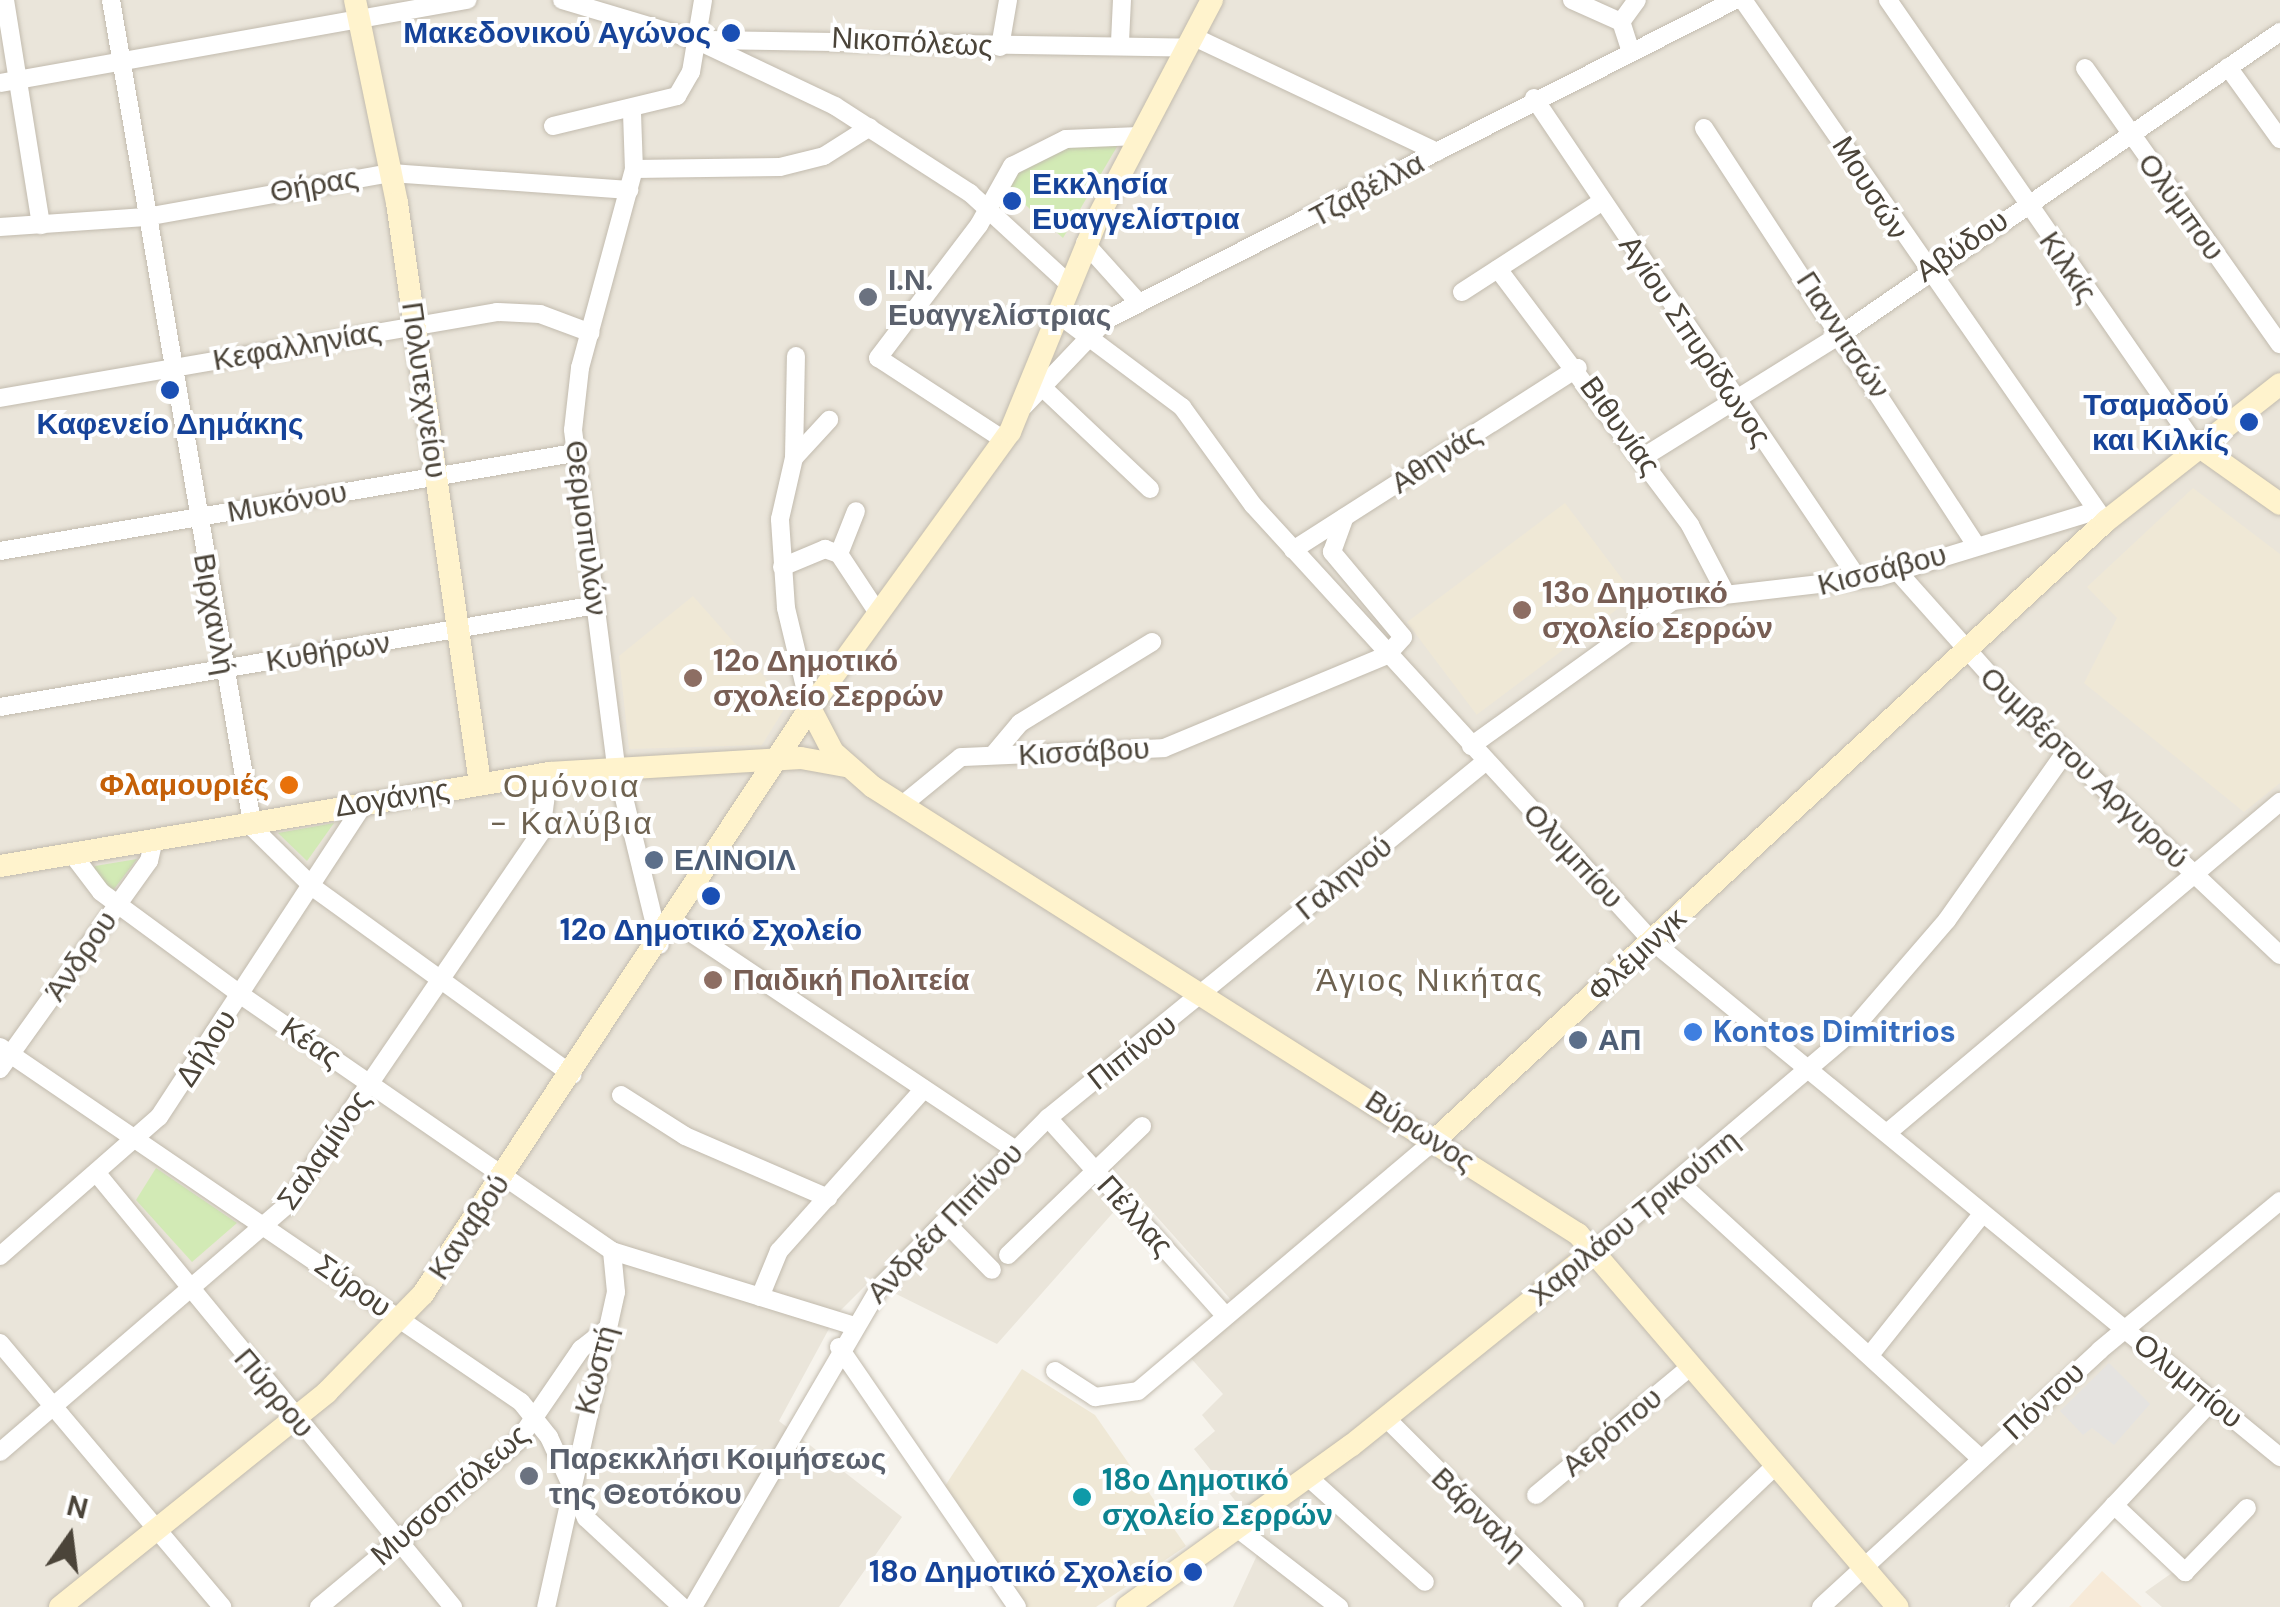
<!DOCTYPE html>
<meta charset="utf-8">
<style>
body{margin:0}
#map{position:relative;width:2280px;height:1607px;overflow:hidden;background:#f6f3ec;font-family:"DM Sans",sans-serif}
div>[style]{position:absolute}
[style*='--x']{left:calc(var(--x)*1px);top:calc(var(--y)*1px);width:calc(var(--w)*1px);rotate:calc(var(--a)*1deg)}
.residential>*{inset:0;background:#eae5da}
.commercial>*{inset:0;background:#f7ead8}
.education>*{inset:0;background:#efe8d6;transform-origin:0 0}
.green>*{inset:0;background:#d2eab5}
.parking>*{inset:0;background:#e5e3e0}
.roads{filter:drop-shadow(0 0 2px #c2bbae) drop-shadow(0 0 2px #c2bbae)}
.street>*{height:18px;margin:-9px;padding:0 9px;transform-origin:9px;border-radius:9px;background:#fff}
.secondary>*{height:22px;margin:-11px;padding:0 11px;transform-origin:11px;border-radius:11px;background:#fff3cd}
.dots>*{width:28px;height:28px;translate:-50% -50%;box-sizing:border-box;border:5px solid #fff;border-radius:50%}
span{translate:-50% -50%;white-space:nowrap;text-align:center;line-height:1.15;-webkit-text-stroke:8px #fff;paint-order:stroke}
.transit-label{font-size:30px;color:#164399;font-weight:700}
.right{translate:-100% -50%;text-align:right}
.left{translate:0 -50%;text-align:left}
.street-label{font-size:30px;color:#4b4439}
.worship-label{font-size:30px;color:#5b616d;font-weight:700}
.education-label{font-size:30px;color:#785e54;font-weight:700}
.food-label{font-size:30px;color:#c56008;font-weight:700}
.service-label{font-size:30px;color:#4e5e75;font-weight:700}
.shop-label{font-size:30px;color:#366cbe;font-weight:700}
.culture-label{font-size:30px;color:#0d838f;font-weight:700}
.neighbourhood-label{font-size:32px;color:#6e6250;letter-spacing:2.5px}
.north{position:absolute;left:20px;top:1487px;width:100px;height:100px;-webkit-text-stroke:8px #fff;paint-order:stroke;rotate:14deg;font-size:28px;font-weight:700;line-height:40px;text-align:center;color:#4b4439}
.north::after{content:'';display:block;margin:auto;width:35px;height:45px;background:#4b4439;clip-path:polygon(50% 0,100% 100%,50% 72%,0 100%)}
</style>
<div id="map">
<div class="residential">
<i style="clip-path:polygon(0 0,2280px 0,2280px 1607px,2162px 1607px,2145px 1592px,2186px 1563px,2112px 1493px,2005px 1607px,1233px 1607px,1265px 1538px,1194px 1449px,1215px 1431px,1202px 1415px,1223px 1394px,1188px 1355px,1240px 1310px,1133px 1190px,997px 1344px,870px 1281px,837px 1314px,779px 1421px,902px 1517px,839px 1607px,0 1607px)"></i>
</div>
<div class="commercial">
<i style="clip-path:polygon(2102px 1571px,2142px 1607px,2069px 1607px)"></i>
</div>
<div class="education">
<i style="clip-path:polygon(2193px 488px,2280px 554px,2280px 783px,2244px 812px,2084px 683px,2117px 618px,2087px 587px)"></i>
<i style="left:1565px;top:503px;width:116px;height:198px;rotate:53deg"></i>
<i style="clip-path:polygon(693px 596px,784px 699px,783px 711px,762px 745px,629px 749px,619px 656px)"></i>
<i style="clip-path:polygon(1022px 1369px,1095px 1415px,1186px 1546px,1096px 1607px,1023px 1607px,943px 1489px)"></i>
</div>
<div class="green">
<i style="clip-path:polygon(1121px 140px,1063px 238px,1003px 185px,1048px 150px)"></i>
<i style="clip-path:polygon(334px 823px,307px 861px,278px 833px)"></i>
<i style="clip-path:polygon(137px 859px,111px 893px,94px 869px,95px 866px)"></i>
<i style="clip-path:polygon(156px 1168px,237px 1223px,192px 1262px,136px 1200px)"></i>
</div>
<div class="parking">
<i style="clip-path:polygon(2109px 1363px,2150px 1404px,2114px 1445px,2092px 1428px,2083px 1435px,2060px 1411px)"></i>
</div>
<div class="roads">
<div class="street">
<i style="--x:5;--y:0;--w:228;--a:80.9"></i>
<i style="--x:111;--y:0;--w:840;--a:80.27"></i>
<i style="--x:253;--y:828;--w:86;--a:44.5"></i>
<i style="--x:314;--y:888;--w:319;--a:35.9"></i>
<i style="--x:562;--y:0;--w:140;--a:16.6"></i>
<i style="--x:696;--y:40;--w:154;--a:25.4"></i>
<i style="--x:835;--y:106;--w:161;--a:32.8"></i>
<i style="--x:970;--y:193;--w:136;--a:42.6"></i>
<i style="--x:1572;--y:0;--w:54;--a:24.2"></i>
<i style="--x:1743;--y:0;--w:628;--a:55.25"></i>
<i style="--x:1888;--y:0;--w:538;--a:55.37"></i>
<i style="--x:1194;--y:37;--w:269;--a:25.3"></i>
<i style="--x:702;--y:40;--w:484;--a:0.9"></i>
<i style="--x:1120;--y:42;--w:42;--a:-87.3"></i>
<i style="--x:1000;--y:47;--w:48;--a:-80.3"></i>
<i style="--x:1630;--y:49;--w:28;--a:-108"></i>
<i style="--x:1621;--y:22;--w:27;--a:-54"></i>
<i style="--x:2228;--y:67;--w:89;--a:54.2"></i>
<i style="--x:2085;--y:68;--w:338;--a:54.8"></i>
<i style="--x:0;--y:83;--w:475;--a:-10.1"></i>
<i style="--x:1534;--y:98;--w:581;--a:56.01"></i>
<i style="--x:632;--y:113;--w:56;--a:88"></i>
<i style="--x:634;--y:169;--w:206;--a:105.2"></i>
<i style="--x:580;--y:368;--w:62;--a:96.4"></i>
<i style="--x:573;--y:430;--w:338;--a:82.7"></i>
<i style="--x:616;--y:765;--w:185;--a:76.3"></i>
<i style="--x:553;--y:126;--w:128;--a:-13.6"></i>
<i style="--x:677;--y:96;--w:28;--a:-60"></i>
<i style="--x:691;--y:72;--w:73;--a:-80.5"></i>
<i style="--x:1704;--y:128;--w:499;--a:56.9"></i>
<i style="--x:634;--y:169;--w:146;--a:-0.8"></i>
<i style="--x:780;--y:167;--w:45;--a:-14"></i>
<i style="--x:824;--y:156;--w:54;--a:-32.2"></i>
<i style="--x:0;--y:227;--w:146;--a:-3.9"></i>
<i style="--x:146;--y:217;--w:249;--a:-10.2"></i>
<i style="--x:391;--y:173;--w:239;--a:4.1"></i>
<i style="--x:1085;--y:243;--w:81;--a:48"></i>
<i style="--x:1498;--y:269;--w:320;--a:53.1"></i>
<i style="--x:1690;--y:525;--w:78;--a:62.4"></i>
<i style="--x:1462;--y:292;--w:166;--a:-32.9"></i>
<i style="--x:1059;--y:315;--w:154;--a:36.8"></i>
<i style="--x:1182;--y:407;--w:121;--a:54.1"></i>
<i style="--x:1253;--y:505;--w:591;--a:47.54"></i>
<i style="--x:1652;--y:941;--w:813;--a:39.41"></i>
<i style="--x:1041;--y:386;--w:150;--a:43.4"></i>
<i style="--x:0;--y:398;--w:504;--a:-9.82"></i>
<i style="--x:497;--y:312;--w:43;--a:2.7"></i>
<i style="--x:540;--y:314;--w:54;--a:20.4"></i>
<i style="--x:1024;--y:406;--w:119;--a:-46.4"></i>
<i style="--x:1106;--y:320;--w:706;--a:-26.96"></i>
<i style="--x:1004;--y:440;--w:150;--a:-146.9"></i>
<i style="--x:878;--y:358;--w:167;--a:-52.8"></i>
<i style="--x:979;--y:225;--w:68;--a:-60.8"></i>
<i style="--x:1012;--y:166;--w:60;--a:-26.6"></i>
<i style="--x:1066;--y:139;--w:73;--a:-2.4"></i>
<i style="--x:794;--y:458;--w:102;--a:-88.9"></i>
<i style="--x:1642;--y:458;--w:237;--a:-31.9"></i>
<i style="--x:1843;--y:333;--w:531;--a:-34.56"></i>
<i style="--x:1293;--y:550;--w:338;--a:-32.6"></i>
<i style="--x:0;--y:551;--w:582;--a:-9.69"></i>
<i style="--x:839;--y:554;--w:46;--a:-68.4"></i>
<i style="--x:782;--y:567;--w:47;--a:-22.7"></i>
<i style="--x:825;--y:549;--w:15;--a:20"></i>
<i style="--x:839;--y:554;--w:71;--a:56.5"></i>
<i style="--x:1898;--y:572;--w:186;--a:48.3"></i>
<i style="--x:2022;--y:711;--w:355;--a:43.4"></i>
<i style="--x:0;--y:707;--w:605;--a:-9.71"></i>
<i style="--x:810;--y:708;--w:103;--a:-103.5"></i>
<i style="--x:786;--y:608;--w:89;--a:-93.9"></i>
<i style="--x:780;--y:519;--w:63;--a:-77.1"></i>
<i style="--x:794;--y:458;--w:52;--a:-47.4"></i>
<i style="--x:1471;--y:746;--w:249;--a:-35.7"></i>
<i style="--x:1673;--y:601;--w:207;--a:-6.6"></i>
<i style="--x:1879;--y:577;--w:226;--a:-17"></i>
<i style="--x:993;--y:755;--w:42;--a:-49.8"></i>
<i style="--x:1020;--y:723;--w:155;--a:-31.5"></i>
<i style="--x:901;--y:806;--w:77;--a:-39.2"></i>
<i style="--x:961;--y:757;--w:203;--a:-2.5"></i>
<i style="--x:1164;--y:748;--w:242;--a:-22.6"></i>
<i style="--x:1387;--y:655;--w:24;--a:-48"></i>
<i style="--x:1403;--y:637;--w:111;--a:-129.9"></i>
<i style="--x:1332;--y:552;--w:37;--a:-70"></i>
<i style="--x:73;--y:855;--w:46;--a:52.9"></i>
<i style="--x:101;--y:892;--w:174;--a:36.3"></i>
<i style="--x:241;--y:995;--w:451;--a:34.6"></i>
<i style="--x:612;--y:1251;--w:41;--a:84.4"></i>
<i style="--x:616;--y:1292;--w:323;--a:102.5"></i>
<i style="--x:675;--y:922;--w:409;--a:33.8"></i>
<i style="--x:0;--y:1047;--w:630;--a:34.27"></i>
<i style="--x:521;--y:1402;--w:45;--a:51.3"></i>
<i style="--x:549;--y:1437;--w:89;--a:65.4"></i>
<i style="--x:586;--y:1518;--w:131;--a:42.8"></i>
<i style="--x:0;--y:1069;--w:256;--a:-54.4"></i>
<i style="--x:149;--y:861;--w:22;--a:-77"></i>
<i style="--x:621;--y:1095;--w:76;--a:32.6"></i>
<i style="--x:685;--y:1136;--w:156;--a:23.4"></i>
<i style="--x:1048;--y:1118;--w:262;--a:48.1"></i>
<i style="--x:1887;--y:1133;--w:514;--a:-40.11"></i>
<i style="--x:99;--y:1176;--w:558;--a:50.6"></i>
<i style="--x:1679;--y:1182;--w:410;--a:42.5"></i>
<i style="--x:945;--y:1222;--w:67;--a:45.6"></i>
<i style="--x:612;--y:1251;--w:250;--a:17.2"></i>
<i style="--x:1592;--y:1252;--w:334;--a:-40.3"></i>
<i style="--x:1847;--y:1036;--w:153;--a:-49.2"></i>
<i style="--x:1947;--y:920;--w:204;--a:-54.8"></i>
<i style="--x:1008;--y:1255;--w:186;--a:-43.9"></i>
<i style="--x:0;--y:1256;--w:211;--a:-41.2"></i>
<i style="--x:159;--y:1117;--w:378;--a:-56.8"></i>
<i style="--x:760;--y:1297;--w:50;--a:-67.6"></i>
<i style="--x:779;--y:1251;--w:217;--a:-48.2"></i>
<i style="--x:0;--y:1343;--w:345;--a:49.9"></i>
<i style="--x:839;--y:1347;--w:315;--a:55.6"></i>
<i style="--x:1870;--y:1355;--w:181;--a:-51.5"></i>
<i style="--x:1055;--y:1371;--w:48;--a:33"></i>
<i style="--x:1095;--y:1397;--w:43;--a:-7.9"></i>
<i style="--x:1138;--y:1391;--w:389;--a:-40.2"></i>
<i style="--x:1386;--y:1418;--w:267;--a:45"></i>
<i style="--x:0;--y:1452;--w:377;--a:-40.7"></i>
<i style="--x:286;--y:1206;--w:453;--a:-55.7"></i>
<i style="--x:541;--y:832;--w:60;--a:-82.3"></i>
<i style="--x:1308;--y:1477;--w:157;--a:41.9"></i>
<i style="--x:1536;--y:1495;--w:197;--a:-39.7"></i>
<i style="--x:2114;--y:1505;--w:98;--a:43.3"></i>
<i style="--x:2185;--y:1572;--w:89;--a:-45.9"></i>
<i style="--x:1238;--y:1529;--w:128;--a:37.7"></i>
<i style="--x:319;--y:1607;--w:259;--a:-39.8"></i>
<i style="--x:518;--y:1441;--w:112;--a:-55.6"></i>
<i style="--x:581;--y:1349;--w:34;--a:-38"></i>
<i style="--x:693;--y:1607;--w:371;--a:-59.7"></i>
<i style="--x:880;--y:1287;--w:238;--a:-45.2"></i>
<i style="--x:1048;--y:1118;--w:564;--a:-39.17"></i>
<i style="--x:1627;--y:1607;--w:200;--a:-43.6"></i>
<i style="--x:1821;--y:1607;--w:379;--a:-42.6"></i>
<i style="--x:2100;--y:1350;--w:234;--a:-39.6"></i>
<i style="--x:2019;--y:1607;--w:282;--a:-46.9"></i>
</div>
<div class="secondary">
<i style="--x:355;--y:0;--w:207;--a:78.3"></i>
<i style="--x:397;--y:203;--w:586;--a:81.86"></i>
<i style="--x:2194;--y:443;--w:105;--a:35.3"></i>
<i style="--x:810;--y:708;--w:50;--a:62.4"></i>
<i style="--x:833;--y:752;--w:53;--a:41.2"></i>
<i style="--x:873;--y:787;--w:835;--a:32.38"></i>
<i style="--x:1578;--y:1234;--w:491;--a:49.4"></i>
<i style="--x:0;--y:866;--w:557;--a:-9.61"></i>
<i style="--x:549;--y:773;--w:252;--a:-3.4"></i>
<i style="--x:801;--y:758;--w:45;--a:10.3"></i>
<i style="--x:1435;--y:1140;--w:913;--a:-42.69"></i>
<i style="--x:2106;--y:521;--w:221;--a:-38.2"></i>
<i style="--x:60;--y:1607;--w:343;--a:-38.8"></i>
<i style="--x:327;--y:1392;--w:137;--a:-45.6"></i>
<i style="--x:423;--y:1294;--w:702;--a:-56.56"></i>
<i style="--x:810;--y:708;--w:341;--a:-54.1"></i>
<i style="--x:1010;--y:432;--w:232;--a:-67.7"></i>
<i style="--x:1098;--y:217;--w:245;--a:-62.3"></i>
<i style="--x:1127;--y:1607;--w:277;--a:-35.8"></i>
<i style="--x:1352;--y:1445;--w:308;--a:-38.8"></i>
</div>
</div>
<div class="dots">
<i style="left:731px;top:33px;background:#1a4fb4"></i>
<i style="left:1012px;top:201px;background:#1a4fb4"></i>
<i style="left:868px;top:297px;background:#6b7280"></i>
<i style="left:170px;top:390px;background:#1a4fb4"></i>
<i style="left:2249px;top:422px;background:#1a4fb4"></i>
<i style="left:1522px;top:610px;background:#8d6e63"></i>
<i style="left:693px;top:678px;background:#8d6e63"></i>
<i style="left:289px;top:785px;background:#e8710a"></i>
<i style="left:654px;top:860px;background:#5c6f8a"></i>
<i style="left:711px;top:896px;background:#1a4fb4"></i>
<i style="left:713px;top:980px;background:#8d6e63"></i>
<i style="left:1693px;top:1032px;background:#3f7fe0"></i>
<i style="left:1578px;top:1040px;background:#5c6f8a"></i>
<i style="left:529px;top:1476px;background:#6b7280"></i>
<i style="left:1082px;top:1497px;background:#0f9aa8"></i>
<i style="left:1193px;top:1572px;background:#1a4fb4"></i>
</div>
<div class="transit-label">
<span class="right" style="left:711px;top:33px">Μακεδονικού Αγώνος</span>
<span class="left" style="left:1032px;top:201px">Εκκλησία<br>Ευαγγελίστρια</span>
<span class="right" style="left:2229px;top:422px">Τσαμαδού<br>και Κιλκίς</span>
<span style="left:170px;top:424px">Καφενείο Δημάκης</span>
<span style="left:711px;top:930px">12ο Δημοτικό Σχολείο</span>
<span class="right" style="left:1173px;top:1572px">18ο Δημοτικό Σχολείο</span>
</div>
<div class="street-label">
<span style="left:912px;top:42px;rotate:3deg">Νικοπόλεως</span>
<span style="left:314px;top:185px;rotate:-10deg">Θήρας</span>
<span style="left:1870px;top:188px;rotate:58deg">Μουσών</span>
<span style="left:1367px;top:190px;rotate:-28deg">Τζαβέλλα</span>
<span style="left:2181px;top:207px;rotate:54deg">Ολύμπου</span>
<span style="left:1962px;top:246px;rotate:-34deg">Αβύδου</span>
<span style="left:2068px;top:267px;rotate:56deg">Κιλκίς</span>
<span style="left:1843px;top:335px;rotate:57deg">Γιαννιτσών</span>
<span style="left:1695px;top:341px;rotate:56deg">Αγίου Σπυρίδωνος</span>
<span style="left:297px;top:346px;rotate:-10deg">Κεφαλληνίας</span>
<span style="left:424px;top:390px;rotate:82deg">Πολυτεχνείου</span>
<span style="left:1620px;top:426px;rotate:54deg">Βιθυνίας</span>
<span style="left:1436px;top:459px;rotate:-33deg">Αθηνάς</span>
<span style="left:287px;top:502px;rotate:-10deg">Μυκόνου</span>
<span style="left:586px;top:528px;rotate:83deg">Θερμοπυλών</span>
<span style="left:1882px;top:570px;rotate:-14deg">Κισσάβου</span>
<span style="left:214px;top:614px;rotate:80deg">Βιρχανλή</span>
<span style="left:328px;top:652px;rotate:-9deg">Κυθήρων</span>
<span style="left:1084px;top:752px;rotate:-3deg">Κισσάβου</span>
<span style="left:2084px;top:768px;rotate:44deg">Ουμβέρτου Αργυρού</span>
<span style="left:392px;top:798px;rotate:-9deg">Δογάνης</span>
<span style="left:1573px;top:856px;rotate:47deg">Ολυμπίου</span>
<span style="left:1344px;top:878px;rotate:-39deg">Γαληνού</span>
<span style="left:1637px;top:955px;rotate:-43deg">Φλέμινγκ</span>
<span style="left:81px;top:956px;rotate:-55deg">Άνδρου</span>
<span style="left:311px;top:1043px;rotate:34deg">Κέας</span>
<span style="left:206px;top:1048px;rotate:-57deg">Δήλου</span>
<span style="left:1132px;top:1052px;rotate:-38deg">Πιπίνου</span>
<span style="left:1420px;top:1131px;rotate:33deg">Βύρωνος</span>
<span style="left:324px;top:1150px;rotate:-55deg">Σαλαμίνος</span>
<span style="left:1135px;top:1216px;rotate:48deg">Πέλλας</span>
<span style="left:1634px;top:1218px;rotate:-39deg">Χαριλάου Τρικούπη</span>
<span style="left:945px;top:1223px;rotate:-46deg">Ανδρέα Πιπίνου</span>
<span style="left:469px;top:1227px;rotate:-56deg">Καναβού</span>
<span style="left:353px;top:1286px;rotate:35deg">Σύρου</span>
<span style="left:596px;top:1370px;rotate:-75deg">Κωστή</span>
<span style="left:2188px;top:1381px;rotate:39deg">Ολυμπίου</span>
<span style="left:274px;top:1393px;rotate:50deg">Πύρρου</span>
<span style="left:2044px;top:1401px;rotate:-43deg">Πόντου</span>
<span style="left:1612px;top:1432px;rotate:-40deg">Αερόπου</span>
<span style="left:450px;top:1495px;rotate:-41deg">Μυσσοπόλεως</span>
<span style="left:1479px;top:1514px;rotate:44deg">Βάρναλη</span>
</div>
<div class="worship-label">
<span class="left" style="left:888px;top:297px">Ι.Ν.<br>Ευαγγελίστριας</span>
<span class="left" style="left:549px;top:1476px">Παρεκκλήσι Κοιμήσεως<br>της Θεοτόκου</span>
</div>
<div class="education-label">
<span class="left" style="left:1542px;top:610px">13ο Δημοτικό<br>σχολείο Σερρών</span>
<span class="left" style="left:713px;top:678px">12ο Δημοτικό<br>σχολείο Σερρών</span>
<span class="left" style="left:733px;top:980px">Παιδική Πολιτεία</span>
</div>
<div class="food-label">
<span class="right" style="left:269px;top:785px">Φλαμουριές</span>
</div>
<div class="service-label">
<span class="left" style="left:674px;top:860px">ΕΛΙΝΟΙΛ</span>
<span class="left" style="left:1598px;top:1040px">ΑΠ</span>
</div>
<div class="shop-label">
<span class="left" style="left:1713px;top:1032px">Kontos Dimitrios</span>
</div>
<div class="culture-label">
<span class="left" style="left:1102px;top:1497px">18ο Δημοτικό<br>σχολείο Σερρών</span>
</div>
<div class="neighbourhood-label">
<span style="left:572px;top:805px">Ομόνοια<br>- Καλύβια</span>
<span style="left:1430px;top:980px">Άγιος Νικήτας</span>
</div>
<div class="north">N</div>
</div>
